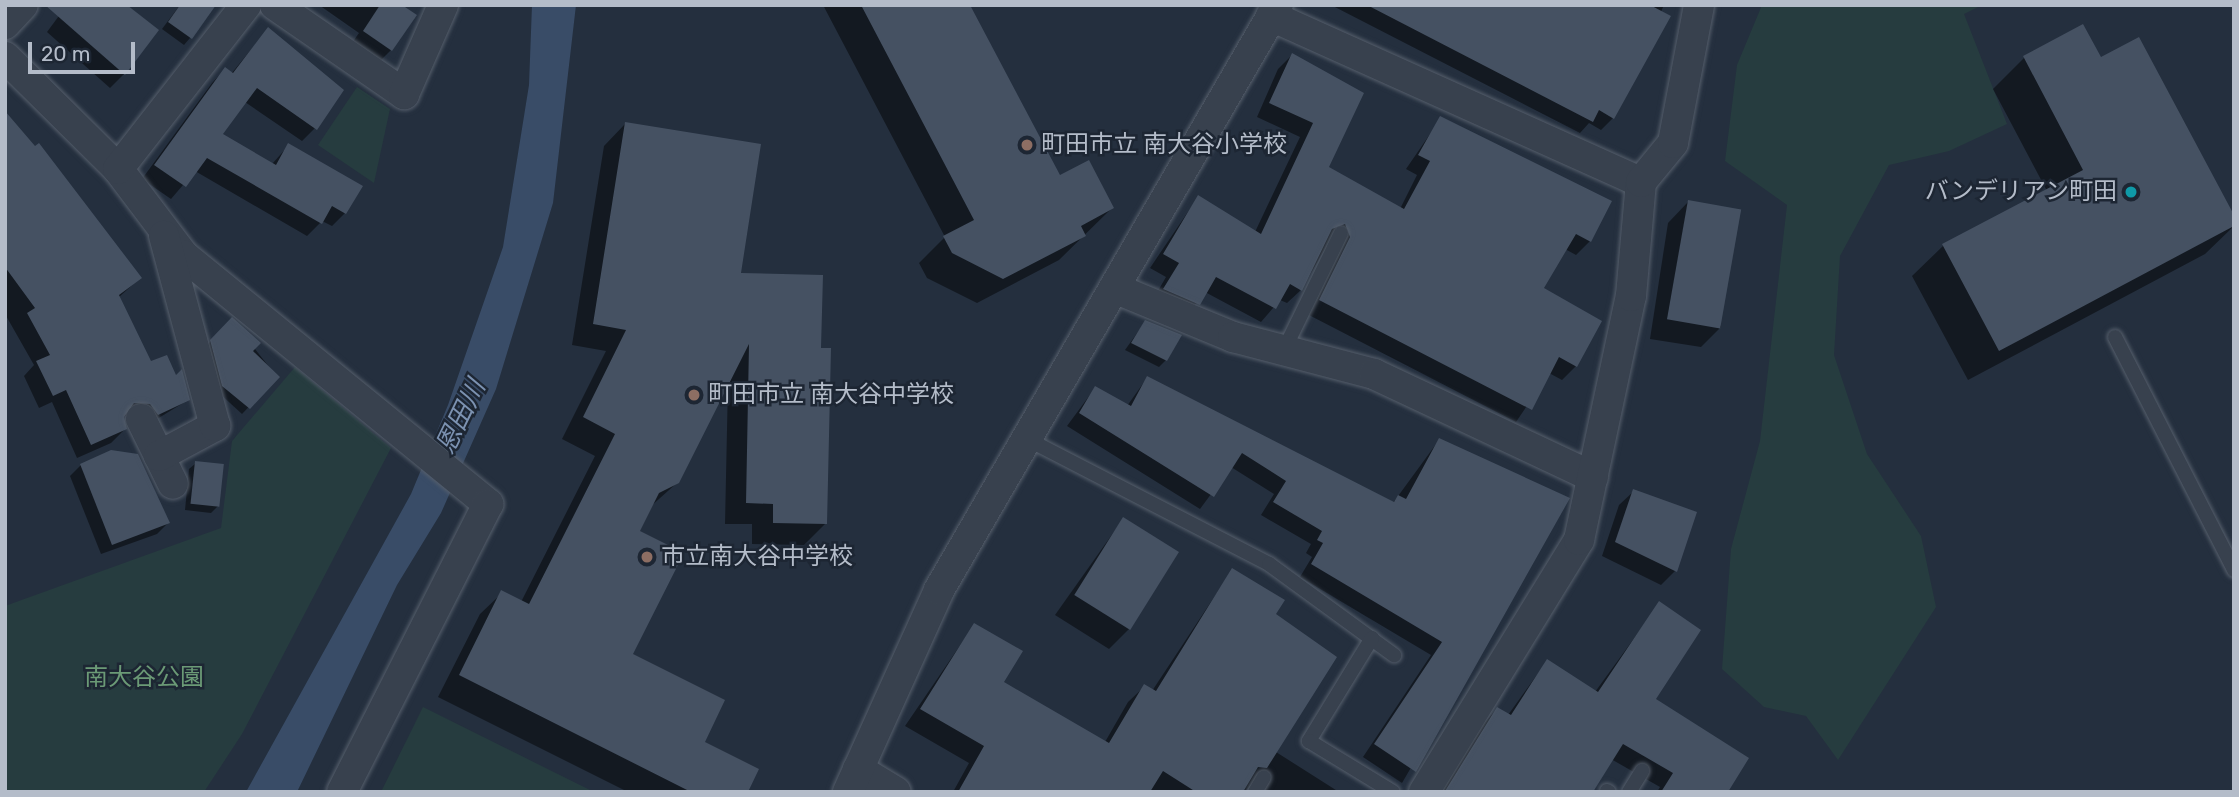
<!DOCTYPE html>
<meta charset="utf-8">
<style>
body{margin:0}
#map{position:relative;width:2239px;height:797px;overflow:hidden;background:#242f3e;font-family:Rubik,"Noto Sans JP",sans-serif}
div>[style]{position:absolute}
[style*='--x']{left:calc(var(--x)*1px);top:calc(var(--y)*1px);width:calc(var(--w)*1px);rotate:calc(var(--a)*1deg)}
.green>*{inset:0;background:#263c3f}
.water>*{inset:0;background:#394c67}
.shadow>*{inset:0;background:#0007}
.building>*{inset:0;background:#455162;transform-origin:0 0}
.roads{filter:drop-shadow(0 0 2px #565f6c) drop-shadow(0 0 2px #565f6c)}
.service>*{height:14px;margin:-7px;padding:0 7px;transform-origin:7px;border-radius:7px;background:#38414e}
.minor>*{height:30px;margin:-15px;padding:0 15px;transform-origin:15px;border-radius:15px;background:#38414e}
.dots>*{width:19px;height:19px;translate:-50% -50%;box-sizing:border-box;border:4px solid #1d2633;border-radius:50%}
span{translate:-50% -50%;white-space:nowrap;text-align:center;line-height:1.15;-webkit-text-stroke:5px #1d2633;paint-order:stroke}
.poi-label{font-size:24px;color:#b4bcc9}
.left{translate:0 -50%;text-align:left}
.right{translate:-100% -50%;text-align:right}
.park-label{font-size:24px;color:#6b9a76}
.water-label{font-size:26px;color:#7c92b1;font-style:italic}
.frame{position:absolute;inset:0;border:7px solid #b4bcc9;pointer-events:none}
.scale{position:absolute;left:28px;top:42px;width:107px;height:32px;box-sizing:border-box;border:4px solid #b4bcc9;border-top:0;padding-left:9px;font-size:21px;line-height:24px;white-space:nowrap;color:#b4bcc9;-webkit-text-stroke:5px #1d2633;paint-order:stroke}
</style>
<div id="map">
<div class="green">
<i style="clip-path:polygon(1762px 5px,1982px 5px,1964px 14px,2007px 124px,1949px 151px,1889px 165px,1840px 256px,1834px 355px,1867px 454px,1921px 536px,1936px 607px,1838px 760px,1806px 716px,1764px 707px,1722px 669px,1731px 549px,1760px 441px,1787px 205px,1725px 161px,1737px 65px)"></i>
<i style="clip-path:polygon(357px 87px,390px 109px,374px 183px,318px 145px)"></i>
<i style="clip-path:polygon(295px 367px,391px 448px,242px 734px,204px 792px,5px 792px,5px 606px,221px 528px,232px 441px)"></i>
<i style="clip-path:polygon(423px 707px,594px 792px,381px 792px)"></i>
</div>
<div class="water">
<i style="clip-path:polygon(532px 5px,576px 5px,553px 203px,496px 389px,441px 513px,397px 585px,297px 792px,246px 792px,411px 494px,448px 405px,503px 247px,529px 85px)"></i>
</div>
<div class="shadow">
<i style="clip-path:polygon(67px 5px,124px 74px,110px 88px,47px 32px)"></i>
<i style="clip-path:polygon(180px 5px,190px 38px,184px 45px,162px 29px)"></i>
<i style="clip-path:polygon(319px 5px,399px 5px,391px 50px,377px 64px,350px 46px,359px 33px)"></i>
<i style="clip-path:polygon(823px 5px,968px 5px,1059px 178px,1112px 208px,1059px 260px,977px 303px,927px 278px,919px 263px,945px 237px)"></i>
<i style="clip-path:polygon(1331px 5px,1664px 5px,1613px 118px,1601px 130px,1589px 123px,1580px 133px)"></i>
<i style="clip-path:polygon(2082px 27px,2100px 60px,2234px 226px,2205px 254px,1968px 380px,1912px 276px,1943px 246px,2047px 191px,1993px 89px,2024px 58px)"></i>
<i style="clip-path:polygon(268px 29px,315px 128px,302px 141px,245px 102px,220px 135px,272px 164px,289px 145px,345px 213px,332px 226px,322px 221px,307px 236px,195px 171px,171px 199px,142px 179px,212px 83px,225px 69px,231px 74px)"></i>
<i style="clip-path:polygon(1292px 55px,1361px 94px,1327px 168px,1400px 209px,1417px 175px,1406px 169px,1441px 118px,1590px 241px,1576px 255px,1565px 249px,1542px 288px,1576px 366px,1562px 380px,1549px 373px,1516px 422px,1307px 314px,1332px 237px,1301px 290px,1287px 303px,1280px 300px,1261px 322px,1205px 292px,1185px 317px,1151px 303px,1166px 277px,1150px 268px,1198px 197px,1255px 232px,1300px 137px,1257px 117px,1278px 69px)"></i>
<i style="clip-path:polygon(5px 114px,140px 278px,118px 298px,151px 364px,188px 400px,144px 427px,136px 417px,122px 416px,125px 429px,111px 443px,77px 458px,52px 402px,39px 408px,24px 376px,34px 365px,5px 314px)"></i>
<i style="clip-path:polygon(625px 124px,739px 275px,820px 350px,825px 524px,804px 545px,752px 544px,752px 524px,725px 524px,728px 382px,678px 482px,650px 507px,637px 532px,631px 655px,746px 792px,628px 792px,438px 697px,480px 614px,502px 593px,521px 602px,595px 456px,562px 439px,606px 351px,572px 345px,604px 146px)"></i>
<i style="clip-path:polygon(1688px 202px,1721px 327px,1701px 347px,1650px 339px,1668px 223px)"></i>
<i style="clip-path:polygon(232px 320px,277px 377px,242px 414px,218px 392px,204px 348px)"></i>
<i style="clip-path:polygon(1145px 322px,1166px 360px,1159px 367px,1125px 350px)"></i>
<i style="clip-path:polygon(1147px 378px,1393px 503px,1439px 440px,1568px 499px,1402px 783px,1363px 757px,1431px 655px,1300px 577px,1312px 557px,1306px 553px,1311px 544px,1261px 515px,1274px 494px,1231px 467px,1200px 509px,1067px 426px,1095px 388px,1127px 406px)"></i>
<i style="clip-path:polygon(196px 463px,218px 506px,211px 513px,185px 510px,189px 469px)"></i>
<i style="clip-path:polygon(81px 465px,168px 523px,157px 534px,101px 554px,70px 476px)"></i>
<i style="clip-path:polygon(1634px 491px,1695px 513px,1675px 571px,1661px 585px,1602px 556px,1619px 505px)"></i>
<i style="clip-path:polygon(1123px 519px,1129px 629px,1109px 649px,1055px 615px)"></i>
<i style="clip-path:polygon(1232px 570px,1274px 615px,1276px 752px,1339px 792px,1256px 792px,1252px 784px,1244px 792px,953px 792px,969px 763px,905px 726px,974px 625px,1001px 683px,1105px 742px,1128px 702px,1145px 686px,1152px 691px)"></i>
<i style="clip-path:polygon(1659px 604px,1653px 700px,1726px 792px,1657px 792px,1660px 787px,1611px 759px,1591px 792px,1441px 792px,1484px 723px,1497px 709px,1508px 715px,1547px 661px,1595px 692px)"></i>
</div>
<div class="building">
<i style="clip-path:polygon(45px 5px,127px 5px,159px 30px,125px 75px)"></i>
<i style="clip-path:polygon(180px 5px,216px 5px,192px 39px,168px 22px)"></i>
<i style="clip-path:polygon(380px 5px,402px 5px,417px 15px,392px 51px,363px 31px)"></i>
<i style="clip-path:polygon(861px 5px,970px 5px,1060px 175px,1089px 160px,1114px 208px,1081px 226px,1086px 236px,1003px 279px,952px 253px,943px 236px,974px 220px)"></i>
<i style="clip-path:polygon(1367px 5px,1650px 5px,1671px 16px,1614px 119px,1599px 110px,1593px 122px)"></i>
<i style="clip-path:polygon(2083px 24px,2101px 57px,2139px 37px,2234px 215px,2234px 226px,1999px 351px,1942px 244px,2083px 170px,2023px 56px)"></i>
<i style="clip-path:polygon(268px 27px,344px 90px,317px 130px,257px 88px,223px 134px,276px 165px,288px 143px,363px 186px,346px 214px,332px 206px,322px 224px,207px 158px,186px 187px,154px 165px,225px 67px,233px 73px)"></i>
<i style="clip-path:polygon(1292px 53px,1364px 93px,1329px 167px,1404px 209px,1430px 161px,1418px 155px,1440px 116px,1612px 201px,1591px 242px,1576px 234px,1544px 288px,1602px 321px,1577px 367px,1559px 357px,1532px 410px,1319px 300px,1350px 237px,1345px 224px,1332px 229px,1302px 291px,1290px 284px,1276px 309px,1216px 277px,1200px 305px,1163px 289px,1179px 263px,1163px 254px,1198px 195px,1261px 234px,1313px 123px,1269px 103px)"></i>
<i style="clip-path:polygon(5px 111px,35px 146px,39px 143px,142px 278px,119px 295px,151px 361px,167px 355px,176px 375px,182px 369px,190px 400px,158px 415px,150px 404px,134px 403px,124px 417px,127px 429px,91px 445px,66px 390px,53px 396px,36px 361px,50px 355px,27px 313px,35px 308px,5px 267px)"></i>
<i style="clip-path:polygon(625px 122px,761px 144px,741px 273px,823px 275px,821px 348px,831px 348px,827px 524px,773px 523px,773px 504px,746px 503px,749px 344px,679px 483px,659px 493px,640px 531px,684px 553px,633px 654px,725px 700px,705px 742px,759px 769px,748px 792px,691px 792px,459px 675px,501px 590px,529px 604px,615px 434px,583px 417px,626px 330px,593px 324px)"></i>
<i style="left:1688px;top:200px;width:54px;height:121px;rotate:10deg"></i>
<i style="clip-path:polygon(232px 317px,261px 343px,253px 351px,280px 377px,250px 409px,222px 386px,210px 340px)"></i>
<i style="clip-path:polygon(1145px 320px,1182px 335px,1167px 361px,1131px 343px)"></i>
<i style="clip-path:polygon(1147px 376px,1394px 502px,1398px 495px,1406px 499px,1439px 438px,1570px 498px,1416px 772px,1374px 744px,1442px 642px,1311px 564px,1323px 543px,1317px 540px,1322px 531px,1273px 502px,1286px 481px,1242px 453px,1214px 497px,1079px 413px,1095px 386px,1131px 406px)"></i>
<i style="clip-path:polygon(111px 450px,138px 454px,170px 523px,112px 545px,80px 464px)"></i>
<i style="left:195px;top:461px;width:29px;height:43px;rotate:6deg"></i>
<i style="clip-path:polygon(1633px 489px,1697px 512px,1677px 572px,1615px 542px)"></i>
<i style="left:1123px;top:517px;width:66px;height:92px;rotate:32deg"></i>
<i style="clip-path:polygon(1232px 568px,1285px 600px,1276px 614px,1337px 657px,1267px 768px,1258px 767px,1243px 792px,1196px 792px,1163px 771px,1150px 792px,958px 792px,984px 746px,920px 709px,974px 623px,1023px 651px,1004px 682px,1109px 743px,1144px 684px,1156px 691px)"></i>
<i style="clip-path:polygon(1659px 601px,1701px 630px,1656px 699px,1749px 758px,1728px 792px,1661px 792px,1673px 773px,1623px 744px,1593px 792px,1445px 791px,1497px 707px,1511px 715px,1547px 659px,1598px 692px)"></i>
</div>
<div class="roads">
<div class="service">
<i style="--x:2115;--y:337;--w:262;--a:62.9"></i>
<i style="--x:1284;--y:350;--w:130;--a:-64"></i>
<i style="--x:1027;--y:439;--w:272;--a:27.3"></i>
<i style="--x:1269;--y:564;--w:155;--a:36.1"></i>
<i style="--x:1372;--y:638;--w:121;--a:121.5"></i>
<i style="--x:1309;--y:741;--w:98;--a:31.3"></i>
<i style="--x:1607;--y:791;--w:2;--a:27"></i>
<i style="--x:1255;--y:792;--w:17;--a:-59"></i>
<i style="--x:1629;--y:792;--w:25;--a:-58"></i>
</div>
<div class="minor">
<i style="--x:275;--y:5;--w:157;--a:34.6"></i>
<i style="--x:404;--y:94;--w:97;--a:-66.3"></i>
<i style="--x:1271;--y:16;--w:406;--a:24.2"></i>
<i style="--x:5;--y:24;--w:26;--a:-47"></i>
<i style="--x:5;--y:57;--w:159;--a:44.7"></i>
<i style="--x:118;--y:169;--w:108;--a:52.9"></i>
<i style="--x:183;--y:255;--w:394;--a:39.2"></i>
<i style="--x:488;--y:504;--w:323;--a:116.9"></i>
<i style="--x:118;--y:169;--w:208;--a:-52"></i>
<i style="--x:1114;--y:288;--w:129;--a:22.4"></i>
<i style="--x:1233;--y:337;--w:146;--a:14.7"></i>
<i style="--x:1374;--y:374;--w:242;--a:25.2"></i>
<i style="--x:141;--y:419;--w:72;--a:63.8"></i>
<i style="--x:159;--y:456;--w:64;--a:-28.2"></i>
<i style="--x:215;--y:426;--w:197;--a:-105"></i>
<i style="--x:858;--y:769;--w:44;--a:31.2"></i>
<i style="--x:848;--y:792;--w:222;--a:-65.7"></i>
<i style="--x:939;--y:590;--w:676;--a:-59.91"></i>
<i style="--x:1424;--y:792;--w:296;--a:-58.4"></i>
<i style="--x:1579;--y:540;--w:249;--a:-78"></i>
<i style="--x:1631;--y:296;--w:114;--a:-85"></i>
<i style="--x:1641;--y:182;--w:50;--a:-50.6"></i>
<i style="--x:1673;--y:143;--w:140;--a:-79.3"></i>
</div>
</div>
<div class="dots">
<i style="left:1027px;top:145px;background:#8d6e63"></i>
<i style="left:2131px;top:192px;background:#0f9aa8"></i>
<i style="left:694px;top:395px;background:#8d6e63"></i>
<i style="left:647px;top:557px;background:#8d6e63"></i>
</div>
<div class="poi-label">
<span class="left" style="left:1041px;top:145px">町田市立 南大谷小学校</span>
<span class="right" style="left:2117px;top:192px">バンデリアン町田</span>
<span class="left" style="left:708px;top:395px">町田市立 南大谷中学校</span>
<span class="left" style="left:661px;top:557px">市立南大谷中学校</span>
</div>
<div class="park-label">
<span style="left:144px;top:678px">南大谷公園</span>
</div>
<div class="water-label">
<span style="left:461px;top:417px;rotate:-64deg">恩田川</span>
</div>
<div class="frame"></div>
<div class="scale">20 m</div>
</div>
